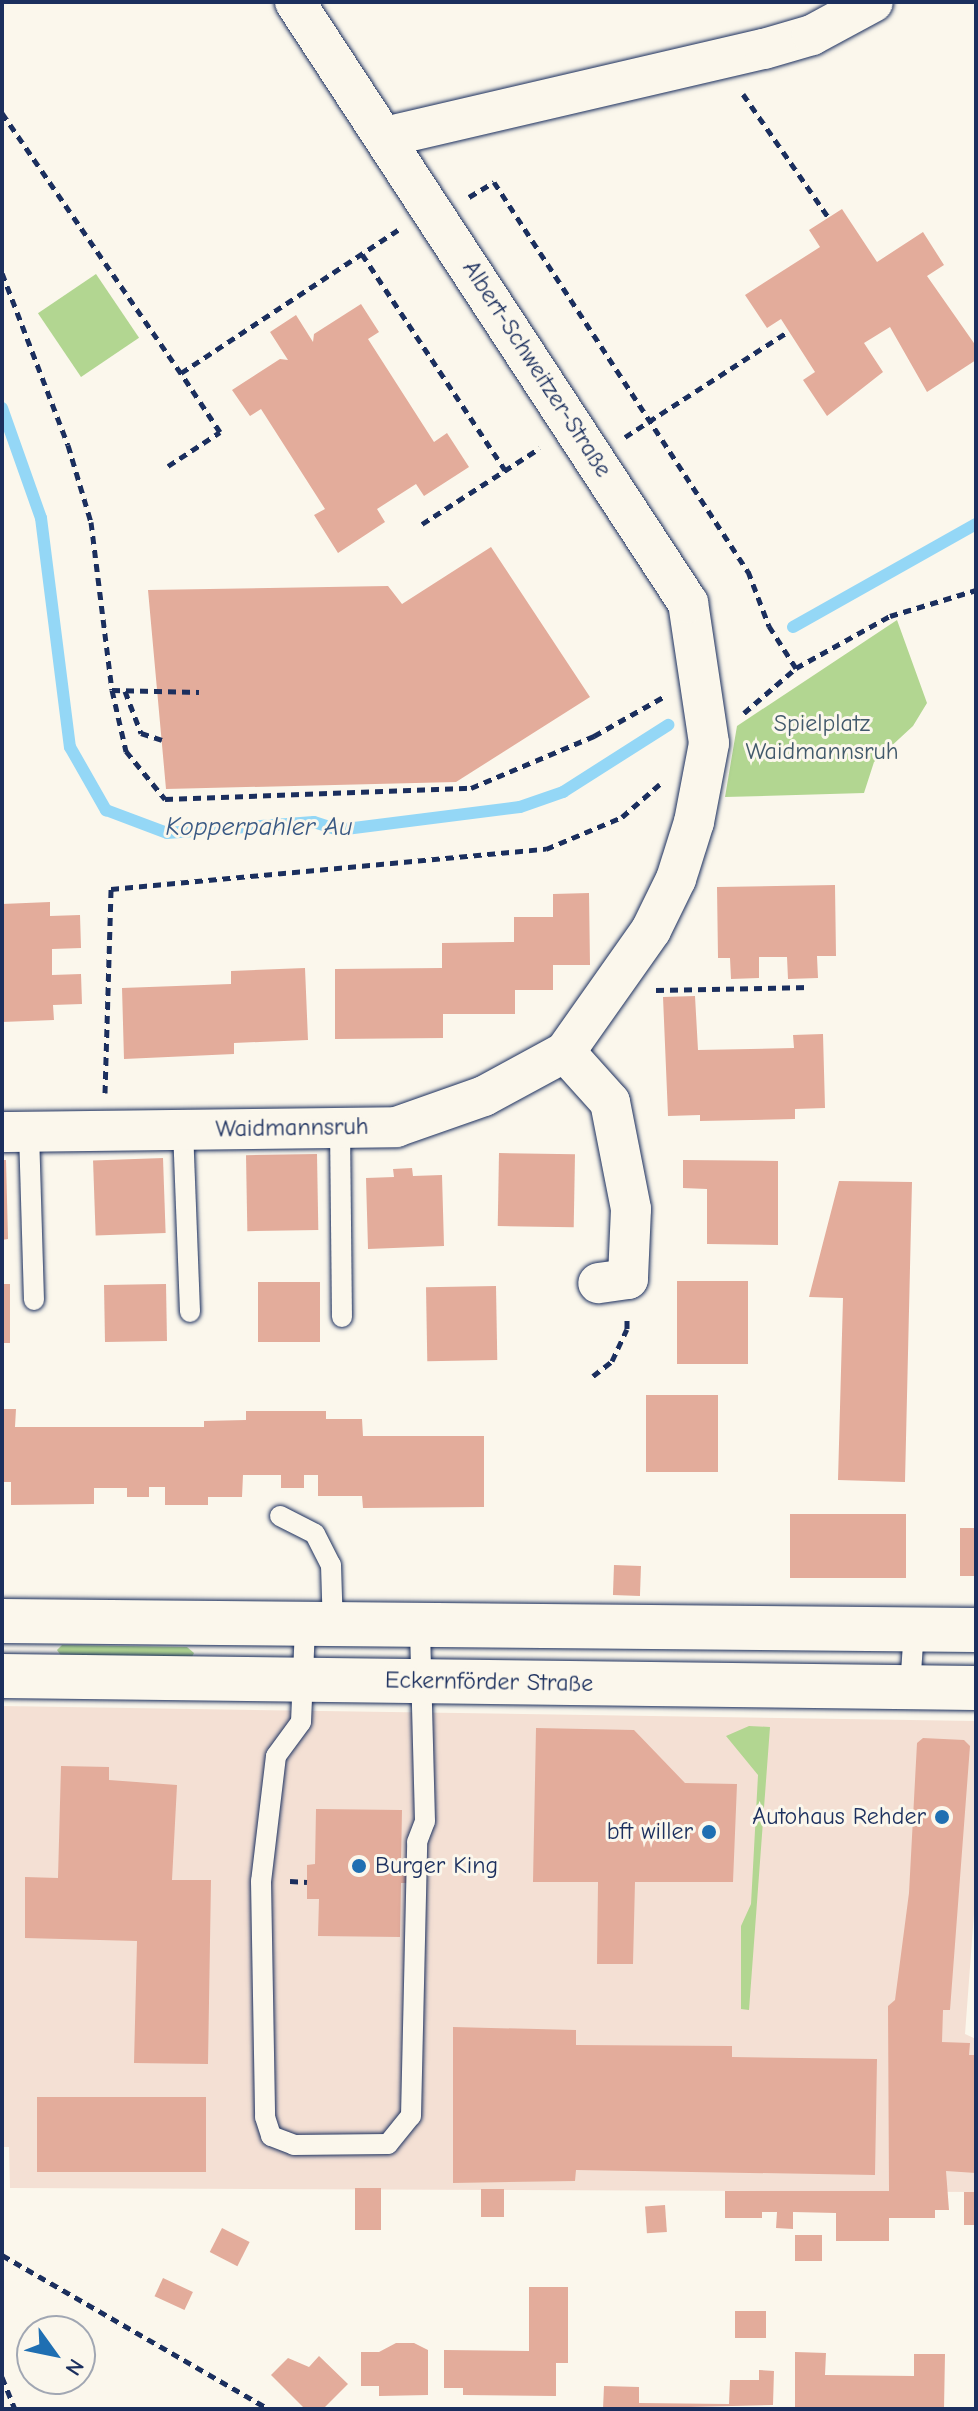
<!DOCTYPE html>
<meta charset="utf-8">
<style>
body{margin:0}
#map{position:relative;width:978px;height:2411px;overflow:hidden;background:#fbf7ec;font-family:"Comic Neue",sans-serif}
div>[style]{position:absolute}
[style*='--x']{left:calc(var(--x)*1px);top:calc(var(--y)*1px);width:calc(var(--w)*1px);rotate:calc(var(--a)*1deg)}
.built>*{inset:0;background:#f4e0d4}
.green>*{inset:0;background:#b2d691;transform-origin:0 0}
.stream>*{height:12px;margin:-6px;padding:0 6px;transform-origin:6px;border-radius:6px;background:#94d7f6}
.building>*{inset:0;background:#e3ac9b;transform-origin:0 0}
.path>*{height:5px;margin-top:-2.5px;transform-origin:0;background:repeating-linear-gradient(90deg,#1b2f5e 0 8px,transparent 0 14px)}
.roads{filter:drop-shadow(0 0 2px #1b2f5e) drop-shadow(0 0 2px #1b2f5e)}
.service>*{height:20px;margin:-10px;padding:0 10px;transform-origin:10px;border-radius:10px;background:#fbf7ec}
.minor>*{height:40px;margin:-20px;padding:0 20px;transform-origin:20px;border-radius:20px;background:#fbf7ec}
.secondary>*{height:44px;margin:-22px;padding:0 22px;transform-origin:22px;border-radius:22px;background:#fbf7ec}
.dots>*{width:22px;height:22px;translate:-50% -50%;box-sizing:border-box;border:4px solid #fbf7ec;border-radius:50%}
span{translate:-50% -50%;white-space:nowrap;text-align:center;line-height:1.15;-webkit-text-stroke:6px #fbf7ec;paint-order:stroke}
.street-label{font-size:24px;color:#1b2f5e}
.park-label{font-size:24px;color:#41596b}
.poi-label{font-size:24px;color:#1b2f5e}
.right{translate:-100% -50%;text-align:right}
.left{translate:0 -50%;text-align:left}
.water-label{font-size:26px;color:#395984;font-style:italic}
.frame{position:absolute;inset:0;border:4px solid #1b2f5e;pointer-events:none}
.north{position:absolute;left:16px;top:2315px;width:80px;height:80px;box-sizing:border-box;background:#fbf7ec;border:2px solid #a1a7b3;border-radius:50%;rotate:123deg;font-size:22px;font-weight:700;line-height:32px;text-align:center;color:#1b2f5e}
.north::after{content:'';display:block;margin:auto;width:28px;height:36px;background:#1f6fb2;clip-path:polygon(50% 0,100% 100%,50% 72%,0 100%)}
</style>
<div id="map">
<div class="built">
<i style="clip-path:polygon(2px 1706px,976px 1721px,976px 1887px,965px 2034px,976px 2039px,976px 2192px,10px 2188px,9px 2147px,2px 2147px)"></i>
</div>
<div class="green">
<i style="left:96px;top:274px;width:77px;height:70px;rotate:56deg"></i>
<i style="clip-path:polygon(897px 620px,927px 703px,913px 726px,874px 762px,864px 793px,725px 797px,737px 726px)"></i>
<i style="clip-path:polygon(62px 1645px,187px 1647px,194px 1653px,192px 1657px,62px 1657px,57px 1650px)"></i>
<i style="clip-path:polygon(749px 1726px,770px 1727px,749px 2010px,741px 2009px,741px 1926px,751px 1904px,758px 1775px,726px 1736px)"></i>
</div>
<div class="stream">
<i style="--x:2;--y:408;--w:117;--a:70.5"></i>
<i style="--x:41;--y:518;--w:231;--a:82.8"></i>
<i style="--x:70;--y:747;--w:73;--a:60.3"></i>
<i style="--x:106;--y:810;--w:65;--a:20.7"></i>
<i style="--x:167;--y:833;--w:147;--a:-4.3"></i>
<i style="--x:314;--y:822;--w:25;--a:18"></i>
<i style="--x:338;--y:830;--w:183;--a:-7.2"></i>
<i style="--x:520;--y:807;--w:46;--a:-19.2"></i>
<i style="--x:563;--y:792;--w:125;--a:-32.5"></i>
<i style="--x:793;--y:627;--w:210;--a:-29.4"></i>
</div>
<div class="building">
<i style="clip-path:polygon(842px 209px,877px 262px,923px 232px,944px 265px,927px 276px,976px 346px,976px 360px,927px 392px,890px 327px,864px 343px,883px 372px,827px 416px,803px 380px,815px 372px,781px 319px,767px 328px,745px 295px,820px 247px,809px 230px)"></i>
<i style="clip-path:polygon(361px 304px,379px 332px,368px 339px,434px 442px,447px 433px,469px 467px,424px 496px,416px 484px,377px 509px,385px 522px,338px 553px,314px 515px,325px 509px,261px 409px,250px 416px,232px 390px,280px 359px,288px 360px,270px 332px,296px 315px,313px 342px,314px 334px)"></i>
<i style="clip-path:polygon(491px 547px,590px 697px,456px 782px,166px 789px,148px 590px,388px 586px,402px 604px)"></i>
<i style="clip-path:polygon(835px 885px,836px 956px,817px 956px,818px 978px,788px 979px,787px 957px,759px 957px,759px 978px,731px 979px,730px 958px,718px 958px,717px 887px)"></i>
<i style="clip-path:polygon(589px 893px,590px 965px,553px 965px,553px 990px,515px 990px,515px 1014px,443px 1014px,443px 1038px,335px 1039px,335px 969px,442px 968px,442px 943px,514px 942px,514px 917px,553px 917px,553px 894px)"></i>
<i style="clip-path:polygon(50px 902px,50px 916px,80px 915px,81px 948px,52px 949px,52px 975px,81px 974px,82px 1004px,53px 1005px,54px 1020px,2px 1022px,2px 904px)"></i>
<i style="clip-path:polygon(305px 968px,308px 1040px,234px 1043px,234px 1054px,124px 1059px,122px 988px,231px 984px,231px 971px)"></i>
<i style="clip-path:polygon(695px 996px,698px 1050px,794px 1048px,793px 1035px,823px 1034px,825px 1108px,795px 1109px,795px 1119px,700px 1121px,700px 1115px,668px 1116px,663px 997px)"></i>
<i style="left:499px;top:1153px;width:76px;height:73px;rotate:1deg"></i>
<i style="left:317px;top:1154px;width:76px;height:71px;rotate:89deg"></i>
<i style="left:163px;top:1158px;width:75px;height:70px;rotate:88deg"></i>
<i style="clip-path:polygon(2px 1160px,6px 1160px,8px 1239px,2px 1240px)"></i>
<i style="clip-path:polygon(683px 1160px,778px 1161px,778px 1245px,707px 1244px,707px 1189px,683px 1188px)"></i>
<i style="clip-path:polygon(412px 1168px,413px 1176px,442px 1175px,444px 1246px,368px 1249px,366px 1178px,394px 1177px,393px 1169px)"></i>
<i style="clip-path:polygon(839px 1181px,912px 1182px,905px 1482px,838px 1480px,843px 1298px,809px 1297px)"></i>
<i style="left:677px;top:1281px;width:71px;height:83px"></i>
<i style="left:320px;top:1282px;width:60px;height:62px;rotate:90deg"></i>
<i style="left:2px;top:1284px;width:8px;height:59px"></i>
<i style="left:166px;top:1284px;width:57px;height:62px;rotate:89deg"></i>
<i style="left:496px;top:1286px;width:74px;height:70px;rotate:89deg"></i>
<i style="left:646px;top:1395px;width:72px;height:77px"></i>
<i style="clip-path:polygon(2px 1409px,16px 1409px,15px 1427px,204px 1427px,204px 1421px,246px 1420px,246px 1411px,326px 1411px,326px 1419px,362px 1419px,363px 1436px,484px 1436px,484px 1507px,363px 1508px,362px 1496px,318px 1496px,318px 1475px,304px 1475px,304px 1488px,281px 1488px,281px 1475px,243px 1475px,242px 1497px,208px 1497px,208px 1505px,165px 1505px,165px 1487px,149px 1487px,149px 1497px,127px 1497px,127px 1488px,94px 1488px,94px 1504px,11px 1505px,11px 1482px,2px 1482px)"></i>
<i style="left:906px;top:1514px;width:64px;height:116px;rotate:90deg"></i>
<i style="left:960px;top:1528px;width:16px;height:48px"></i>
<i style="left:614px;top:1565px;width:27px;height:30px;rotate:2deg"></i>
<i style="clip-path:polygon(536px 1728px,634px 1730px,685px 1783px,737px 1784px,733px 1882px,635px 1882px,633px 1964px,597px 1964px,598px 1882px,533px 1882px)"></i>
<i style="clip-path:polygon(923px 1738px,964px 1740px,970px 1746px,950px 2010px,943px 2010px,942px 2042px,970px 2043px,969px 2055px,976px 2055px,976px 2173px,946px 2171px,949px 2210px,935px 2210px,935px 2218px,889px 2218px,889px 2241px,836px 2241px,836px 2213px,793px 2212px,793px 2229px,776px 2228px,777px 2212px,762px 2212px,762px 2218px,725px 2218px,725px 2191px,889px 2191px,888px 2006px,895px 2000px,909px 1893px,917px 1743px)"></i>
<i style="clip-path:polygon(61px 1766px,109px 1767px,109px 1780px,177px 1785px,172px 1880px,211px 1880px,208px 2064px,134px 2063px,137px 1941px,25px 1938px,25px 1877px,58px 1878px)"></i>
<i style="clip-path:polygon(316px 1809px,402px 1810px,401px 1864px,411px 1865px,411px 1883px,401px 1883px,400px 1937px,318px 1936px,319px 1899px,307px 1899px,307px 1865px,315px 1864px)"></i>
<i style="clip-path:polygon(453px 2027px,576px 2030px,576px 2045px,732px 2046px,732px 2057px,877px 2059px,875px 2175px,576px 2170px,575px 2181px,453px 2183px)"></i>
<i style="left:37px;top:2097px;width:169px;height:75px"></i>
<i style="left:355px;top:2188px;width:26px;height:42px"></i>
<i style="left:481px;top:2189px;width:23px;height:28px"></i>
<i style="left:964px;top:2192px;width:12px;height:33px"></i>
<i style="left:665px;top:2205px;width:27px;height:20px;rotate:86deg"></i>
<i style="left:222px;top:2228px;width:31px;height:27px;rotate:27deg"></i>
<i style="left:795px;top:2235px;width:27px;height:26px"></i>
<i style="left:163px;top:2278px;width:33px;height:20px;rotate:25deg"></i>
<i style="clip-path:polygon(529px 2287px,568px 2287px,568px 2363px,556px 2363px,556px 2396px,463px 2395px,463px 2388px,444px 2388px,444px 2350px,529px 2351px)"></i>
<i style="left:735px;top:2311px;width:31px;height:27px"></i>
<i style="clip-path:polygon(396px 2343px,414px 2343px,428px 2350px,428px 2395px,379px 2396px,379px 2386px,361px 2386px,361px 2352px,379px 2352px)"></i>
<i style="clip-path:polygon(795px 2352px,826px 2353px,825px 2375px,914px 2376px,914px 2354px,945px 2354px,944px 2409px,795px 2409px)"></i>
<i style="clip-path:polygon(319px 2356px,348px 2384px,323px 2409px,305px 2409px,271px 2375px,288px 2358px,309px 2367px)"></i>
<i style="clip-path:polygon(759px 2370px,774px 2371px,773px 2405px,603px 2409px,604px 2386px,639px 2387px,639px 2403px,729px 2404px,730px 2380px,759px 2380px)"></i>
</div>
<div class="path">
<i style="--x:743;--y:94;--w:151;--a:55.3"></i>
<i style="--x:2;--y:113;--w:316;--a:55.5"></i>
<i style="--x:469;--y:197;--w:29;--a:-31"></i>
<i style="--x:494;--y:182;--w:465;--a:56.9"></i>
<i style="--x:748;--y:571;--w:59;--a:69.1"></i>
<i style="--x:769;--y:626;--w:50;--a:57.3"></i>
<i style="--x:362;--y:254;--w:259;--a:56.5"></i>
<i style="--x:2;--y:273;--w:184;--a:69"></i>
<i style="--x:68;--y:445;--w:80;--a:73.4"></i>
<i style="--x:91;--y:522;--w:169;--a:82.9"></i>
<i style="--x:112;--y:690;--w:63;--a:77.1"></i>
<i style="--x:126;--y:751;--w:62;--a:50.9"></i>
<i style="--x:165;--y:799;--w:306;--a:-2.1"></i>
<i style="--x:471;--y:788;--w:134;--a:-22.9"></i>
<i style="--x:594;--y:736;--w:81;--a:-29.4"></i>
<i style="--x:625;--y:437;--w:195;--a:-32.9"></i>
<i style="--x:168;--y:466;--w:62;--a:-33.2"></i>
<i style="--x:220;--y:432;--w:71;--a:-123.5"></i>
<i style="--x:181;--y:373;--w:260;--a:-33.4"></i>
<i style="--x:422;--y:524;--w:140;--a:-32.8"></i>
<i style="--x:112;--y:690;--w:87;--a:1.3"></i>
<i style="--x:125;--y:691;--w:45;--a:69.1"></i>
<i style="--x:141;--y:733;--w:22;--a:18"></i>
<i style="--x:744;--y:713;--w:69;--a:-40.9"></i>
<i style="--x:796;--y:668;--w:107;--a:-29"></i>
<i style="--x:890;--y:616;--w:90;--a:-16.8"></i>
<i style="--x:656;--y:990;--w:154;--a:-1.1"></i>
<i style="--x:105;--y:1093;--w:204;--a:-88.3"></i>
<i style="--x:111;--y:889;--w:437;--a:-5.3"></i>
<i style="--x:546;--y:849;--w:82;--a:-22.8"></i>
<i style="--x:622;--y:817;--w:50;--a:-41"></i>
<i style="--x:593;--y:1376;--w:24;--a:-38"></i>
<i style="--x:612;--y:1361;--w:35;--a:-65"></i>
<i style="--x:627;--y:1329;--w:13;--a:-90"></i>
<i style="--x:290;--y:1881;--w:17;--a:3"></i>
<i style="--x:2;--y:2255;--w:308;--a:30"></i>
<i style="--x:2;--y:2377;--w:35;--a:68"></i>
</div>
<div class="roads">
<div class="service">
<i style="--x:340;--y:1127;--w:190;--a:89.4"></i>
<i style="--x:183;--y:1129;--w:183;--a:87.8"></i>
<i style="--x:29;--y:1132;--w:168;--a:88.3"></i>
<i style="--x:280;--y:1516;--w:39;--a:27"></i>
<i style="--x:315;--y:1534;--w:35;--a:63"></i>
<i style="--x:331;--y:1565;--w:62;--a:88.2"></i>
<i style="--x:305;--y:1627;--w:95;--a:92.4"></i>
<i style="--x:301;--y:1722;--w:42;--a:126.3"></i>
<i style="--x:276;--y:1756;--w:126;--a:96.8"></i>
<i style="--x:261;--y:1881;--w:236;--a:89"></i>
<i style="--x:265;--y:2117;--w:20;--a:72"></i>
<i style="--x:271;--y:2136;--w:25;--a:21"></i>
<i style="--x:294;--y:2145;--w:94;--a:-0.6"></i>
<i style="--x:388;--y:2144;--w:36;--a:-51"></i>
<i style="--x:411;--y:2116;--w:274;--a:-88.7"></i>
<i style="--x:417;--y:1842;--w:22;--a:-69"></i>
<i style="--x:425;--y:1821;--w:193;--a:-91.5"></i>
<i style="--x:910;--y:1687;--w:57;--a:-86"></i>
</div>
<div class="minor">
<i style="--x:385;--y:137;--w:389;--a:-13.1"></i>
<i style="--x:764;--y:49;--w:50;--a:-16.3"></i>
<i style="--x:812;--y:35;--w:69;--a:-28.4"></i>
<i style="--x:565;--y:1052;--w:67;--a:48"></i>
<i style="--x:610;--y:1102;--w:109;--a:78.9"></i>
<i style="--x:631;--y:1209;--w:70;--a:92.5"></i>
<i style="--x:628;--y:1279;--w:30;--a:172"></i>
<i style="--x:2;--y:1132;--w:394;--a:-0.7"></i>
<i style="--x:396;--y:1127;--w:93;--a:-19.4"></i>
<i style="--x:484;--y:1096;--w:92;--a:-28.5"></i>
<i style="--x:565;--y:1052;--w:149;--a:-54.8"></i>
<i style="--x:651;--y:930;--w:57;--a:-63.9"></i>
<i style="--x:676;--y:879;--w:60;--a:-72.5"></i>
<i style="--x:694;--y:822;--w:80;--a:-79.2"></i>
<i style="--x:709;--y:743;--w:142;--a:-98.5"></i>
<i style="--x:688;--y:603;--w:718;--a:-123.18"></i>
</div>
<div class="secondary">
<i style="--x:2;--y:1621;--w:974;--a:0.53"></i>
<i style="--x:2;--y:1676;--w:974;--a:0.71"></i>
</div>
</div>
<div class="dots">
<i style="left:942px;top:1817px;background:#1f6fb2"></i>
<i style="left:709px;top:1832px;background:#1f6fb2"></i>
<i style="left:359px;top:1866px;background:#1f6fb2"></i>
</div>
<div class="street-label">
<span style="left:537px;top:369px;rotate:57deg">Albert-Schweitzer-Straße</span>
<span style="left:292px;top:1128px;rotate:-1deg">Waidmannsruh</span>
<span style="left:489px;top:1682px;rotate:1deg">Eckernförder Straße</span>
</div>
<div class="park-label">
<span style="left:822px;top:738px">Spielplatz<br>Waidmannsruh</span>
</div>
<div class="poi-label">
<span class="right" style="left:926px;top:1817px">Autohaus Rehder</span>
<span class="right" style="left:693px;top:1832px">bft willer</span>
<span class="left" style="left:375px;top:1866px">Burger King</span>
</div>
<div class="water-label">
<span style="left:259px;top:828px">Kopperpahler Au</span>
</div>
<div class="frame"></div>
<div class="north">N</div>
</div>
